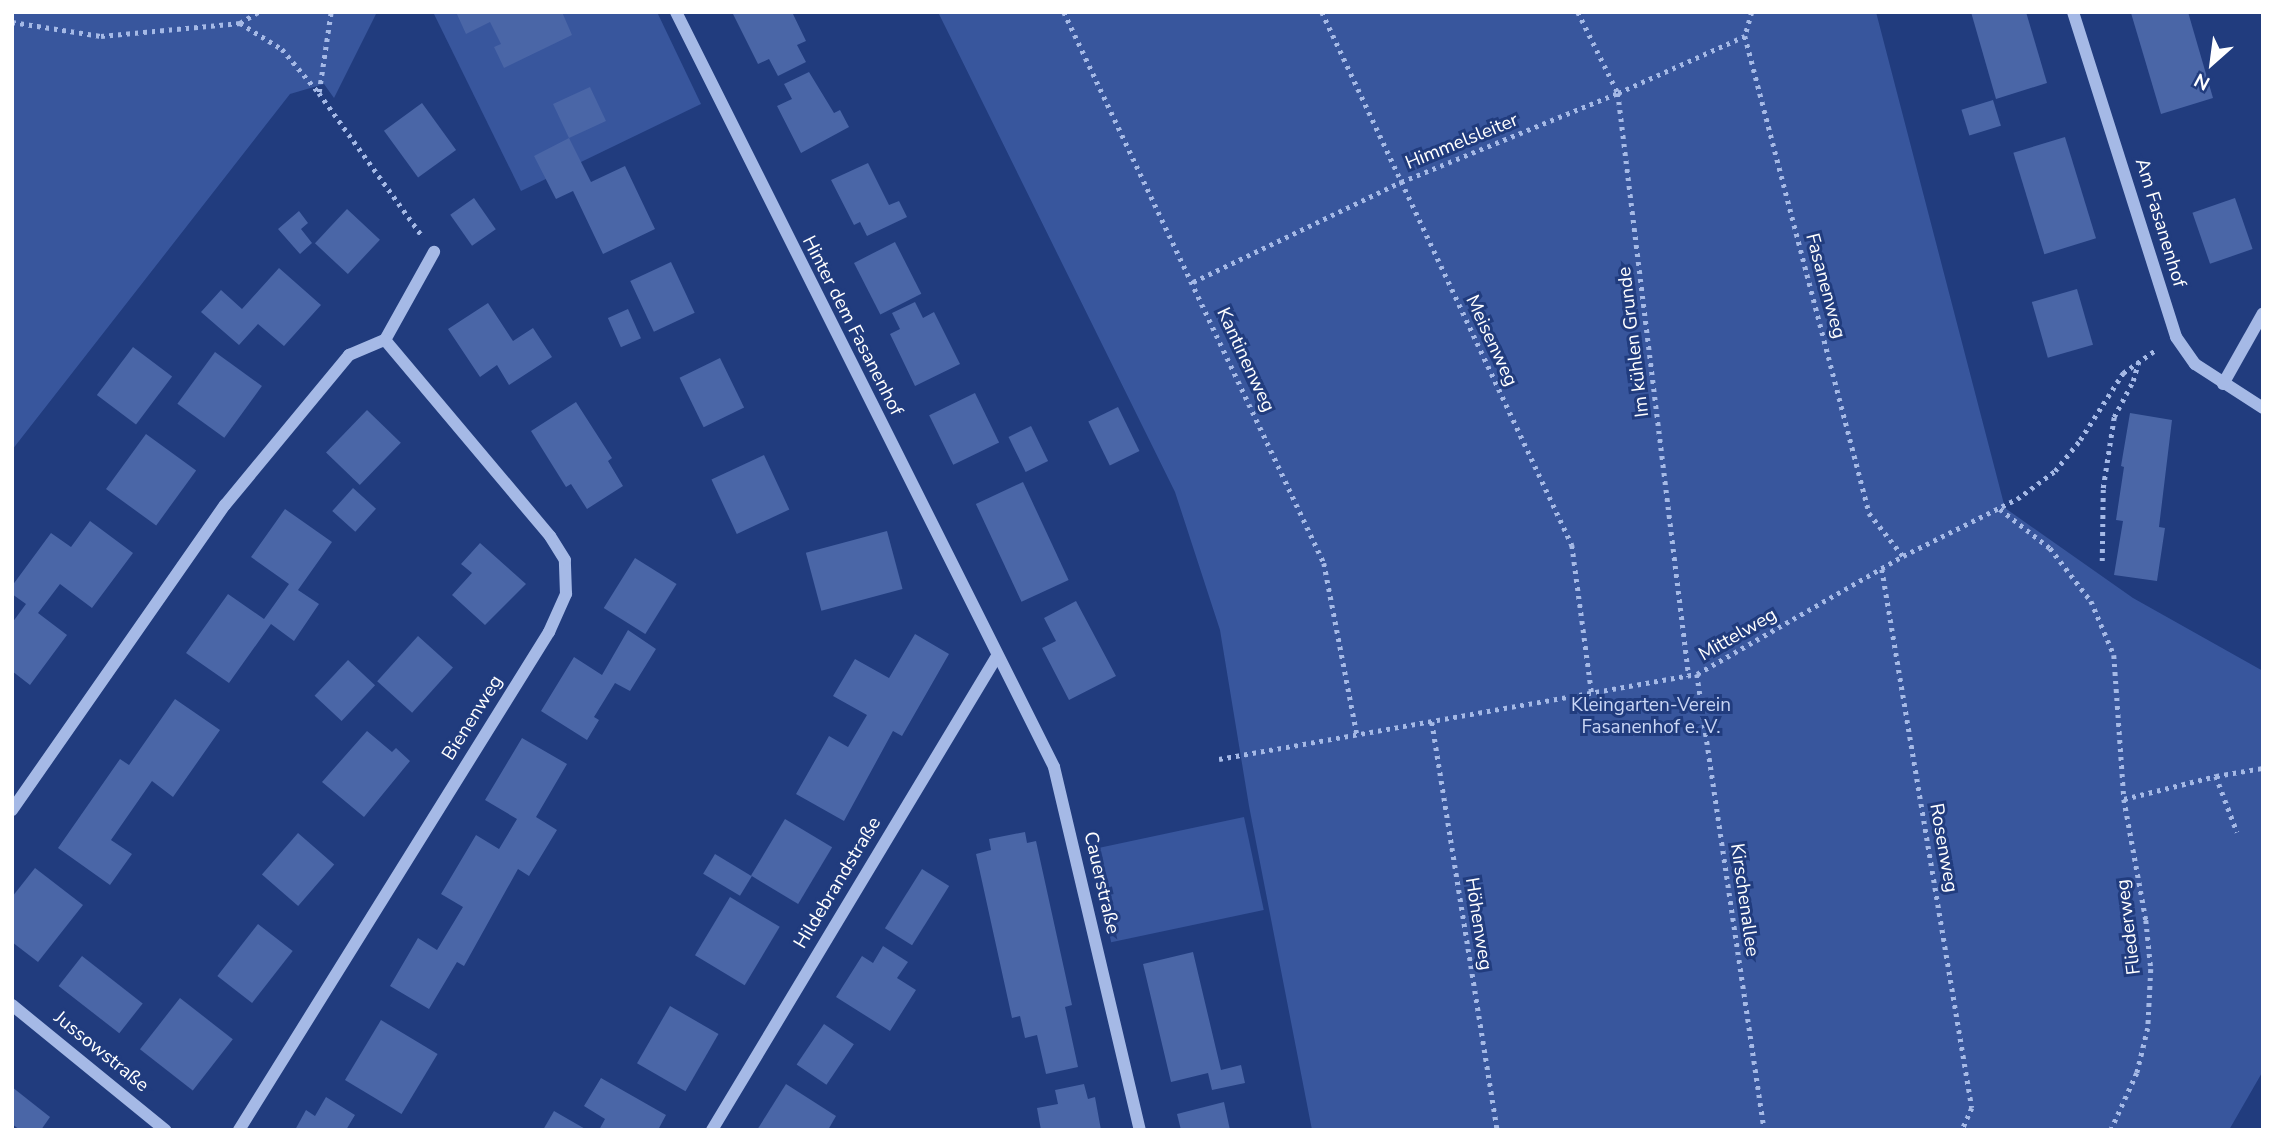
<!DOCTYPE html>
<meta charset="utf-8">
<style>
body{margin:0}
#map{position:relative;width:2275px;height:1142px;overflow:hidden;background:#213c7e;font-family:"Nunito Sans",sans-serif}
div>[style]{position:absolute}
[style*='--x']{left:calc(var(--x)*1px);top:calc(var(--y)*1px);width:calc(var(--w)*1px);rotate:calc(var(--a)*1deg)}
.green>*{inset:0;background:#38569d;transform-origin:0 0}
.building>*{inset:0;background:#4a66a7;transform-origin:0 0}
.path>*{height:4.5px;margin-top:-2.25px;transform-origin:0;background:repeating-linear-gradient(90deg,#a5b9e6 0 3.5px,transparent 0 8.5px)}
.minor>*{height:12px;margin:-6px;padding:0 6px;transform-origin:6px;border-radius:6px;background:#a5b9e6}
span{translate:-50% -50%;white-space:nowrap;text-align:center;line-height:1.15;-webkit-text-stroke:6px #213c7e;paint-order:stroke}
.street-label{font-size:19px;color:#fff}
.park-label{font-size:19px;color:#c9d6f5}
.frame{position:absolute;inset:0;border:14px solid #fff;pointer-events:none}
.north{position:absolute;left:2177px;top:28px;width:70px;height:70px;-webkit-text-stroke:5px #213c7e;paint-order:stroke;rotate:208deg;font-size:19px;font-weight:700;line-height:28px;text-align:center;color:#fff}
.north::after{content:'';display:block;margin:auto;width:24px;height:32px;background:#fff;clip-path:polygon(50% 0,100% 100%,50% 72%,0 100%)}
</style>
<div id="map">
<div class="green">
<i style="clip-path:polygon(12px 12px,377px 12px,334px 98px,324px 84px,290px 94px,12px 450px)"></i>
<i style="clip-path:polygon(433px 12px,657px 12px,701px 104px,521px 191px)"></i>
<i style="clip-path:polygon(938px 12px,1876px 12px,2005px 508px,2133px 598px,2263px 671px,2263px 1071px,2229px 1130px,1312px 1130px,1249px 806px,1220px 630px,1175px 492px)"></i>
<i style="left:1244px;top:817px;width:95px;height:156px;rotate:78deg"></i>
</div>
<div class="building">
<i style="clip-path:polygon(456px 12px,562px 12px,572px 35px,504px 68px,494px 47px,501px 44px,490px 22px,466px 34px)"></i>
<i style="clip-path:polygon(732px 12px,792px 12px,806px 41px,797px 45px,806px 62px,778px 76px,769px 59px,758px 64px)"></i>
<i style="clip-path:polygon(1971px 12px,2026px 12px,2047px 83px,1996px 99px)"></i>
<i style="clip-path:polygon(2188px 12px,2213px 98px,2161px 114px,2131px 13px)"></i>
<i style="clip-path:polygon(809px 72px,834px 113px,840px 110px,849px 127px,801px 153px,777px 106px,792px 99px,784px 84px)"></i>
<i style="clip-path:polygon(590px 87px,606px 121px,569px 138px,591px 182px,625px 166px,655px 229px,603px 254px,573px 191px,556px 199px,534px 156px,569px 138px,553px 104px)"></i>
<i style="left:1993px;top:100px;width:27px;height:33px;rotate:73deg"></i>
<i style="left:422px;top:103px;width:58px;height:47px;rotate:54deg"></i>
<i style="left:2065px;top:137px;width:106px;height:54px;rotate:73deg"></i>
<i style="clip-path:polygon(868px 163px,889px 205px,899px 201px,907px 217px,867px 236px,860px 222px,854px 225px,831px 180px)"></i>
<i style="left:474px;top:198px;width:38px;height:29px;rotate:55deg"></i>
<i style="left:2235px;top:198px;width:54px;height:45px;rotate:71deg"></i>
<i style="left:347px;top:209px;width:45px;height:47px;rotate:43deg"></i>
<i style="clip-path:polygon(299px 211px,308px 223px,301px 229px,312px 243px,300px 254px,278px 229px)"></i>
<i style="left:895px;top:242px;width:58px;height:46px;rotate:63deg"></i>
<i style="left:671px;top:262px;width:56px;height:45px;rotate:65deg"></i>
<i style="clip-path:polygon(279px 268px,321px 305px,284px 346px,258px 324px,239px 345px,201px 312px,221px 290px,242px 309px)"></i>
<i style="left:2077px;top:289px;width:58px;height:47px;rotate:74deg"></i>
<i style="clip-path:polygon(915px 302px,923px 318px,934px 312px,960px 364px,915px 386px,890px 334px,900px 329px,892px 313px)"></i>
<i style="clip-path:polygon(488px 303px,513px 341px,533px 328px,552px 357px,509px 385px,497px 365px,480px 377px,448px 329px)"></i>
<i style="left:628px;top:309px;width:32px;height:22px;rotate:66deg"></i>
<i style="left:133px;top:347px;width:49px;height:60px;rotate:37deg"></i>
<i style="left:215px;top:352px;width:58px;height:64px;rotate:36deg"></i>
<i style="left:720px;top:358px;width:55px;height:45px;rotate:64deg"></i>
<i style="left:975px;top:393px;width:55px;height:51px;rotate:64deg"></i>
<i style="clip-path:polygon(576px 402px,612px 458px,608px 461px,623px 486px,587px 509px,571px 484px,566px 487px,531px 431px)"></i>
<i style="left:1118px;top:407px;width:49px;height:33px;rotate:64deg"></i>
<i style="left:367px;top:410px;width:47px;height:59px;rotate:44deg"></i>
<i style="clip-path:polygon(2130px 413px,2172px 420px,2159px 527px,2165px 528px,2157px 581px,2114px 575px,2123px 521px,2116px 520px,2124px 467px,2121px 466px)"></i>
<i style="left:1031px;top:426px;width:39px;height:25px;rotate:64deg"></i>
<i style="left:146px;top:434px;width:62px;height:68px;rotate:36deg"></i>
<i style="left:764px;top:455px;width:60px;height:58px;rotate:65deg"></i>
<i style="left:1023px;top:482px;width:108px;height:52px;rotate:65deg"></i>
<i style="left:353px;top:488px;width:31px;height:31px;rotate:42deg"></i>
<i style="clip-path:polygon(285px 509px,332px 542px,298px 590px,319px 604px,294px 641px,271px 624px,229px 683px,186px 653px,228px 594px,264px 619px,289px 584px,251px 557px)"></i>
<i style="clip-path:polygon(90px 521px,133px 553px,92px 608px,60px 584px,38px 613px,67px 635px,30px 685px,12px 671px,12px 623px,26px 604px,12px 594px,12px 586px,51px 533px,71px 547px)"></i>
<i style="left:887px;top:531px;width:60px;height:84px;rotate:75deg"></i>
<i style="clip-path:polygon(480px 543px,526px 584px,485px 625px,452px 595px,472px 573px,461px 564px)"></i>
<i style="left:635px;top:558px;width:49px;height:59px;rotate:32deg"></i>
<i style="clip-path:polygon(1076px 601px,1116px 676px,1069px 700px,1042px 648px,1056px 641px,1044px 618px)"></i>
<i style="clip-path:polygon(628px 630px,656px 649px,630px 691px,615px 683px,594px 717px,599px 720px,587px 740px,541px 711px,574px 657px,602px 675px)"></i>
<i style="clip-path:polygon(915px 634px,949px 654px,902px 736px,893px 731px,844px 821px,796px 794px,829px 736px,848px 747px,867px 715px,833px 696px,855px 659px,889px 678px)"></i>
<i style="left:418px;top:636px;width:47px;height:61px;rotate:42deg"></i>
<i style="left:348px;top:660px;width:37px;height:49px;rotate:43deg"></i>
<i style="clip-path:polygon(175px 699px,220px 730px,173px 797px,152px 781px,111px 840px,132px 854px,110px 885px,58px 848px,120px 759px,129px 765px)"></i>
<i style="clip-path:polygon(367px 731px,392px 752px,396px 748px,410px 761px,364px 817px,322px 782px)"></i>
<i style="clip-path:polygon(522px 738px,567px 764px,536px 817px,557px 830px,529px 876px,518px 869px,464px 966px,457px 962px,429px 1009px,390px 986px,418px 938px,437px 950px,463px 907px,441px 894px,476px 835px,499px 849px,517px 819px,485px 800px)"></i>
<i style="left:785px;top:819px;width:55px;height:66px;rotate:31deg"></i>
<i style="clip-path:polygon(1025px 832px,1027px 843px,1036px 841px,1072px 1005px,1065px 1007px,1078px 1067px,1046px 1074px,1037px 1035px,1025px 1038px,1020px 1016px,1012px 1018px,976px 854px,991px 850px,989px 839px)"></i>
<i style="left:298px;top:833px;width:48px;height:55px;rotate:41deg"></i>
<i style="left:715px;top:854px;width:43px;height:23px;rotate:31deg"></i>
<i style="clip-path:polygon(35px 868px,83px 905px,38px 962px,12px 942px,12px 897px)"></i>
<i style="left:922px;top:869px;width:32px;height:70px;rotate:32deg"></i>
<i style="left:730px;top:897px;width:58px;height:68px;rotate:31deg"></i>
<i style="left:258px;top:924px;width:44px;height:66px;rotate:38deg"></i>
<i style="clip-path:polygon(883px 946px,908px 962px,897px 978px,916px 990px,890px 1031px,836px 997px,862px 956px,873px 963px)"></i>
<i style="clip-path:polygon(1193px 952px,1221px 1070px,1241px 1065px,1245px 1083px,1212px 1090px,1208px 1073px,1171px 1082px,1143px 964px)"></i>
<i style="left:82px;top:956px;width:77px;height:38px;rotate:38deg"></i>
<i style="left:180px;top:998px;width:67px;height:65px;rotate:38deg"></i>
<i style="left:670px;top:1006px;width:56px;height:66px;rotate:30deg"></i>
<i style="left:381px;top:1020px;width:66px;height:70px;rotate:31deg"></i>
<i style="left:824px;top:1024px;width:36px;height:49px;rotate:34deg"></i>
<i style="clip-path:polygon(601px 1078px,666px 1115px,658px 1130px,599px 1130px,605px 1119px,584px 1106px)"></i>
<i style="clip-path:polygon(786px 1084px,836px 1116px,828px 1130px,757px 1130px)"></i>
<i style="clip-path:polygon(1084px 1084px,1088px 1099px,1095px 1097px,1101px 1130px,1041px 1130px,1037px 1108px,1058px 1104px,1055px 1090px)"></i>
<i style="clip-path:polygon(12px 1087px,50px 1117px,41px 1130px,20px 1130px,12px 1124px)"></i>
<i style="clip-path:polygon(326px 1097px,355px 1115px,346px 1130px,295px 1130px,306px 1110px,315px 1116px)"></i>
<i style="clip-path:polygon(1224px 1102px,1230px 1130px,1181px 1130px,1177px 1114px)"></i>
<i style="clip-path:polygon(554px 1111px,587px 1130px,543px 1130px)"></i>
</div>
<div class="path">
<i style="--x:1064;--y:12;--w:609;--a:64.74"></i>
<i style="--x:1324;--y:563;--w:175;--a:79.1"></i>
<i style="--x:1322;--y:12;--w:589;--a:64.87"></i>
<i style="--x:1572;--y:545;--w:150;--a:82.4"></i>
<i style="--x:1578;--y:12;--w:90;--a:63.7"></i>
<i style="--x:1618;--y:93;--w:588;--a:83.07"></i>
<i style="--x:1752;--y:12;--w:25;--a:106"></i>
<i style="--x:1745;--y:36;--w:493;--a:75.4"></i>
<i style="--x:1869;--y:513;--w:55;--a:51.7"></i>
<i style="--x:12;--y:22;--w:90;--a:8.9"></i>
<i style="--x:101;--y:36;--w:140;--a:-5.3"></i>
<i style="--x:240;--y:23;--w:21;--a:-31"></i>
<i style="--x:240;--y:23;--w:49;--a:31.8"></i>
<i style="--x:282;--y:49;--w:57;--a:49.9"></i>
<i style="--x:319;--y:93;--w:176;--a:54.2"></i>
<i style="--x:319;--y:92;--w:81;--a:-81.5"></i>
<i style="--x:1193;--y:282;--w:231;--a:-25.7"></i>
<i style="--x:1401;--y:182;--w:235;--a:-22.3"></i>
<i style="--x:1618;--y:93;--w:139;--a:-24.2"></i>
<i style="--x:2000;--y:509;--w:63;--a:38"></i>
<i style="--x:2050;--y:548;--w:67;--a:52.3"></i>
<i style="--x:2091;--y:601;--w:59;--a:66.9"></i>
<i style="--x:2114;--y:655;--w:144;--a:86"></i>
<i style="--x:2124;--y:799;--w:123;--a:79.7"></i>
<i style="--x:2146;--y:920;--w:49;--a:84.2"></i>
<i style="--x:2151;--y:969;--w:59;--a:92.9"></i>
<i style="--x:2148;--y:1028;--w:46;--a:103.7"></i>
<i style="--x:2137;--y:1073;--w:63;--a:114.5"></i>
<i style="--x:2102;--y:561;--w:73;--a:-89.2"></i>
<i style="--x:2103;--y:488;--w:72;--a:-81.2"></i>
<i style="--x:2114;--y:417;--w:41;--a:-62.2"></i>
<i style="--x:2133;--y:381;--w:19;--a:-74"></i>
<i style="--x:1882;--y:569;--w:546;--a:80.52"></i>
<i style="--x:1972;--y:1108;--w:24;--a:114"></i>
<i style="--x:1697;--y:674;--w:461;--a:81.6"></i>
<i style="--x:1432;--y:722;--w:413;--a:80.9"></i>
<i style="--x:1219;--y:759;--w:485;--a:-10.1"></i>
<i style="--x:1697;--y:674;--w:237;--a:-29.8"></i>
<i style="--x:1903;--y:556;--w:127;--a:-26.6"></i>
<i style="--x:2017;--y:499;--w:47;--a:-36.4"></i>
<i style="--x:2055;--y:471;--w:40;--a:-51"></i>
<i style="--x:2080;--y:440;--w:80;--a:-57.3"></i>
<i style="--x:2123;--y:373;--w:42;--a:-35.2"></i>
<i style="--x:2216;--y:776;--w:60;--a:69.4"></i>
<i style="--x:2124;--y:799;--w:95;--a:-14"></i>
<i style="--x:2216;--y:776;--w:48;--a:-9.7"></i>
</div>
<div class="minor">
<i style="--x:676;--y:12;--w:844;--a:63.4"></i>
<i style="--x:1054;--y:767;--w:373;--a:76.7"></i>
<i style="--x:2073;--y:12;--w:341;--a:72.4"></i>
<i style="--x:2176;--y:337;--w:33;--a:55"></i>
<i style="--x:2195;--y:364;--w:81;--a:32.9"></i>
<i style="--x:2223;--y:384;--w:81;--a:-60.6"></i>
<i style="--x:12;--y:810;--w:372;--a:-55.1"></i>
<i style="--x:225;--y:505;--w:195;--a:-50.4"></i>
<i style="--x:349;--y:355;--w:39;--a:-23"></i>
<i style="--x:385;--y:340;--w:101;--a:-60.9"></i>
<i style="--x:12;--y:1005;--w:198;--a:39.2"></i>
<i style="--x:239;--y:1130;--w:587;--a:-58.1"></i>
<i style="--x:549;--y:632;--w:42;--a:-65.9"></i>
<i style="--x:566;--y:594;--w:34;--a:-92"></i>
<i style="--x:565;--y:560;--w:28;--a:-122"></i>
<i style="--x:550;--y:536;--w:256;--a:-130.1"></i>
<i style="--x:712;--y:1130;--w:553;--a:-58.98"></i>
</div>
<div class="street-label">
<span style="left:1462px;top:142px;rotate:-22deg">Himmelsleiter</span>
<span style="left:2160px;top:223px;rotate:73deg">Am Fasanenhof</span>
<span style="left:1825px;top:286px;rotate:75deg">Fasanenweg</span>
<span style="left:852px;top:326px;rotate:63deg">Hinter dem Fasanenhof</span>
<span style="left:1491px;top:341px;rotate:65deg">Meisenweg</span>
<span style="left:1634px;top:342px;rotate:-97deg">Im kühlen Grunde</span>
<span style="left:1245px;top:360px;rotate:65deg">Kantinenweg</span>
<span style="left:1738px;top:635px;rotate:-30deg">Mittelweg</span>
<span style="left:473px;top:718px;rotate:-58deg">Bienenweg</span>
<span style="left:1943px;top:848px;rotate:80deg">Rosenweg</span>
<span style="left:838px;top:883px;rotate:-59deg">Hildebrandstraße</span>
<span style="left:1101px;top:883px;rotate:77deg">Cauerstraße</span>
<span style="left:1744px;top:900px;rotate:82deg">Kirschenallee</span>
<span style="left:1478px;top:924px;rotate:81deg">Höhenweg</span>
<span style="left:2129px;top:927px;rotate:-97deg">Fliederweg</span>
<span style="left:101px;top:1052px;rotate:39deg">Jussowstraße</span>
</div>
<div class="park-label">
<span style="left:1651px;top:717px">Kleingarten-Verein<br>Fasanenhof e. V.</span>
</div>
<div class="frame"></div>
<div class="north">N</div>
</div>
